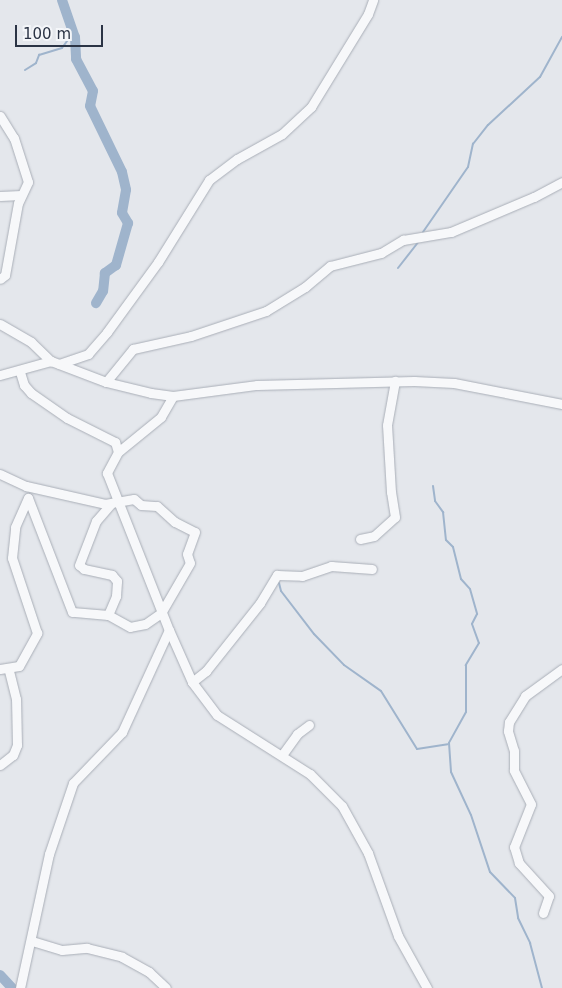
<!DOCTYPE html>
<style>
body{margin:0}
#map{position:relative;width:562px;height:988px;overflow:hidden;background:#e4e7ec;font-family:"DejaVu Sans",sans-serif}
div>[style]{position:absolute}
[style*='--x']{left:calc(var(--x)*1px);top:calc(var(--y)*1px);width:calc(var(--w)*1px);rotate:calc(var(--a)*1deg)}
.stream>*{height:2px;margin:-1px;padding:0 1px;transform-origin:1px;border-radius:1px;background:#9fb4cc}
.river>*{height:10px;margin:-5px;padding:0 5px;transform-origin:5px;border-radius:5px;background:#9fb4cc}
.roads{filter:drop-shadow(0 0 1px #a9aeb7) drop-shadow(0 0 1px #a9aeb7)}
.minor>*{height:9px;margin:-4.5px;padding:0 4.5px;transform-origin:4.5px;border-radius:4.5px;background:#f7f8fa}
span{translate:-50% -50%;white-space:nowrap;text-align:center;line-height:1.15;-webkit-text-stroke:4px #f4f6f9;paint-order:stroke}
.scale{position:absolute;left:15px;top:25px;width:88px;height:22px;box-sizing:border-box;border:2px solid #2b3445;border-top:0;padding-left:6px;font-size:15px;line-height:18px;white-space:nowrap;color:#2b3445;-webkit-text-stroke:4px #f4f6f9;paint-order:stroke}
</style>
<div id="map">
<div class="stream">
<i style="--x:25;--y:70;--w:13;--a:-32"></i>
<i style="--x:36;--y:63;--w:9;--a:-69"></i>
<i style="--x:39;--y:55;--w:24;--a:-17"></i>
<i style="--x:62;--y:48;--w:14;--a:-54"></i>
<i style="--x:70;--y:37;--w:5;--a:0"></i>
<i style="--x:423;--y:232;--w:79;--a:-55.3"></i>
<i style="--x:468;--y:167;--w:24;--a:-78"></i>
<i style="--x:473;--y:144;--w:24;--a:-52"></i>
<i style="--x:488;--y:125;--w:71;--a:-42.7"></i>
<i style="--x:540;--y:77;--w:46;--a:-61.2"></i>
<i style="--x:398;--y:268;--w:33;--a:-52"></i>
<i style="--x:433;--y:486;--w:15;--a:82"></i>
<i style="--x:435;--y:501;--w:14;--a:54"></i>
<i style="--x:443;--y:512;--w:28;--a:84"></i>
<i style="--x:446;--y:540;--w:10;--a:45"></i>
<i style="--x:453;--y:547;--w:33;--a:76"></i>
<i style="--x:461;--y:579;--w:13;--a:48"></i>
<i style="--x:470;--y:589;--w:26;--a:74"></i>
<i style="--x:477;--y:614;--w:11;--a:117"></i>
<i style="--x:472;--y:624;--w:20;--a:70"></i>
<i style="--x:479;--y:643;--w:26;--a:121"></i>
<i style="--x:466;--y:665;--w:47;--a:90"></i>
<i style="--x:466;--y:712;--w:35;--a:119"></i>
<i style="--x:449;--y:743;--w:29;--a:86"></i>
<i style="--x:451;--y:772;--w:47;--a:65.1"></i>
<i style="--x:471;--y:815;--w:60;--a:71.6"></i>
<i style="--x:490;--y:872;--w:36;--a:46"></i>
<i style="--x:515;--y:898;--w:20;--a:81"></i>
<i style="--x:518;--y:918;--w:28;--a:64"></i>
<i style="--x:530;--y:943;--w:47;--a:75.1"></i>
<i style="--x:279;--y:583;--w:8;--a:76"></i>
<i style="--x:281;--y:591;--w:54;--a:52.5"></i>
<i style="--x:314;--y:634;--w:43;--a:45.9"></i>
<i style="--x:344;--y:665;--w:45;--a:35.1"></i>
<i style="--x:381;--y:691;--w:68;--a:58.2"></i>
<i style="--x:417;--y:749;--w:31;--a:-9"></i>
</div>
<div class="river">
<i style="--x:62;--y:0;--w:39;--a:71"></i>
<i style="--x:75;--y:37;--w:22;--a:87"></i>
<i style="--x:76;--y:59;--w:36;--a:62"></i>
<i style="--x:93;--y:91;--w:15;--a:101"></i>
<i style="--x:90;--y:106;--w:73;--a:64.1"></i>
<i style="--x:122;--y:172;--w:18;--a:77"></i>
<i style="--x:126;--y:190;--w:23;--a:100"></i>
<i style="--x:122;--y:213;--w:12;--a:59"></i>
<i style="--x:128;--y:223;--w:44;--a:105.9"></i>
<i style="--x:116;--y:265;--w:14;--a:144"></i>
<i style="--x:105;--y:273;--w:18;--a:96"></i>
<i style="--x:103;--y:291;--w:14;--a:120"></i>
<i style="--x:0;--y:975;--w:18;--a:47"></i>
</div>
<div class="roads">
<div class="minor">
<i style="--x:0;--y:116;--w:26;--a:58"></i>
<i style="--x:14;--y:138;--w:46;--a:72.3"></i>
<i style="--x:28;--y:182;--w:23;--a:115"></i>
<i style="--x:18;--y:203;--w:73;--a:100.2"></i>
<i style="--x:5;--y:275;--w:6;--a:141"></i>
<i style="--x:0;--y:196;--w:21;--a:-3"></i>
<i style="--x:0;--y:324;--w:36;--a:30"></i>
<i style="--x:31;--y:342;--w:28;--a:44"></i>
<i style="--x:51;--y:361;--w:59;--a:20.9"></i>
<i style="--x:106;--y:382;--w:46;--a:13.7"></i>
<i style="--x:151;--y:393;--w:22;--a:8"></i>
<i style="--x:173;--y:396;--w:85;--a:-7.5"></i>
<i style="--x:257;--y:385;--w:157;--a:-1.5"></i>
<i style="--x:414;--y:381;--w:40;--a:2.9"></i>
<i style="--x:454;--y:383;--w:110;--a:11"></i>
<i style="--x:59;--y:364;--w:31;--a:-19"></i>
<i style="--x:88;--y:354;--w:29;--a:-49"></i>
<i style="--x:107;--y:332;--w:87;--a:-53.9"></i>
<i style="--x:158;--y:262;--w:97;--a:-58.1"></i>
<i style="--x:209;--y:180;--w:35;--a:-37"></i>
<i style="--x:237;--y:159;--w:51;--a:-29.1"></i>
<i style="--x:282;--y:134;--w:40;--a:-43"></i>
<i style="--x:311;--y:107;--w:109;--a:-58.5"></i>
<i style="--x:368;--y:14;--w:15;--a:-70"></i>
<i style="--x:20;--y:372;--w:14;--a:73"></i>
<i style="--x:24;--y:385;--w:11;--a:49"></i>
<i style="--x:31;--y:393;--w:44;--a:34.8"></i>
<i style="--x:67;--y:418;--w:54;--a:26.6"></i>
<i style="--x:115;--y:442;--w:10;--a:73"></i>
<i style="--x:0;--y:375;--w:53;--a:-15.4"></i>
<i style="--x:106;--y:382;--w:43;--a:-50.7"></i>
<i style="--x:133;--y:349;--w:59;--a:-12.6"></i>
<i style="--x:191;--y:336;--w:79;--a:-18.4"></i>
<i style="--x:266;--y:311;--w:46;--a:-31.6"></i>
<i style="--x:305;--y:287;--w:33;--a:-40"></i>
<i style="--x:330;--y:266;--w:53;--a:-14.3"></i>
<i style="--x:381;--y:253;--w:26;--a:-31"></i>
<i style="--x:403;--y:240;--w:49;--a:-9.5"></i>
<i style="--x:451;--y:232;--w:90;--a:-22.9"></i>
<i style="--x:534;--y:197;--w:32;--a:-28"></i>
<i style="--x:173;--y:396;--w:24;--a:120"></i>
<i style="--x:161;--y:417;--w:55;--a:140.9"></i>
<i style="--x:118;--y:452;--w:24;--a:118"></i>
<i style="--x:107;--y:473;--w:169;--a:68.5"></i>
<i style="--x:169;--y:630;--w:57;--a:66.1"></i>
<i style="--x:192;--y:682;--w:41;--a:52.9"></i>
<i style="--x:217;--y:715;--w:110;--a:32.4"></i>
<i style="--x:310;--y:774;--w:45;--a:45"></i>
<i style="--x:342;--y:806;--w:54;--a:61"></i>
<i style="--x:368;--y:853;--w:88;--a:70.1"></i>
<i style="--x:398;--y:936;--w:60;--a:60.9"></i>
<i style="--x:0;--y:474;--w:29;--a:25"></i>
<i style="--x:26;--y:486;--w:81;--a:12.8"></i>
<i style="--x:105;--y:504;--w:29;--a:-10"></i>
<i style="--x:134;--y:499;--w:9;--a:41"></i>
<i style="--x:141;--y:505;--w:16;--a:4"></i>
<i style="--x:157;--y:506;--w:24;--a:42"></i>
<i style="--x:175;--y:522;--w:22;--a:27"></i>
<i style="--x:195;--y:532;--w:23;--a:110"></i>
<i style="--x:187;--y:554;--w:9;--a:72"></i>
<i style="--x:190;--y:563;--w:58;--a:120.1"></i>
<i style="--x:161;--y:613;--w:19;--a:145"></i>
<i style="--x:145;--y:624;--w:15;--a:169"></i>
<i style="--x:130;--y:627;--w:25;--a:-151"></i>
<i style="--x:108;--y:615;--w:36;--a:-175"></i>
<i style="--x:72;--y:612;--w:122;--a:-111.1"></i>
<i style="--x:360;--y:539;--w:14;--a:-12"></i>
<i style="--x:374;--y:536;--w:28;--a:-42"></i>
<i style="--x:395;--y:517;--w:25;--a:-99"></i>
<i style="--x:391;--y:492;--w:67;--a:-93.4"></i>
<i style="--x:387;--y:425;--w:45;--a:-79.7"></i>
<i style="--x:108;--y:615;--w:21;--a:-67"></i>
<i style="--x:116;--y:596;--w:15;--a:-86"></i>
<i style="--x:117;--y:581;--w:8;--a:-130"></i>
<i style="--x:112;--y:575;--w:29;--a:-168"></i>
<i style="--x:84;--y:569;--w:6;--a:-141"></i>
<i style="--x:79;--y:565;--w:47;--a:-68.9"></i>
<i style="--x:96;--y:521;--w:23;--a:-49"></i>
<i style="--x:0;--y:669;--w:19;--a:-9"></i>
<i style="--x:19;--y:666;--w:38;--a:-61"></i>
<i style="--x:37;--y:633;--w:79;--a:-108.4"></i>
<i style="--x:12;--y:558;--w:31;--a:-84"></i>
<i style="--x:15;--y:527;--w:32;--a:-66"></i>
<i style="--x:192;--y:682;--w:18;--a:-38"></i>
<i style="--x:206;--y:671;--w:87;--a:-51.5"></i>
<i style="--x:260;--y:603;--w:33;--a:-59"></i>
<i style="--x:277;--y:575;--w:25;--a:2"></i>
<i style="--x:302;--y:576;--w:31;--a:-19"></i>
<i style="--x:331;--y:566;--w:41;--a:4.2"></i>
<i style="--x:282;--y:755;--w:26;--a:-54"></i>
<i style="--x:297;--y:734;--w:15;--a:-37"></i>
<i style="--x:0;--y:765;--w:16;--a:-38"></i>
<i style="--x:13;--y:755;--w:11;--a:-68"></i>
<i style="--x:17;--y:745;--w:46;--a:-91.2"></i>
<i style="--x:16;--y:699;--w:32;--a:-104"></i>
<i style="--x:543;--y:913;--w:18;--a:-71"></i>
<i style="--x:549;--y:896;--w:45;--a:-132.3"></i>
<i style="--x:519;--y:863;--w:17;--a:-107"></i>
<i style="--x:514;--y:847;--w:46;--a:-68.4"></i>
<i style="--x:531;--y:804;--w:38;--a:-117"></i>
<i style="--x:514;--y:770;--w:19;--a:-90"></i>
<i style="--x:514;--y:751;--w:21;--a:-107"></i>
<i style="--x:508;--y:731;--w:9;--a:-84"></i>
<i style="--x:509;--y:722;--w:31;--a:-58"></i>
<i style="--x:525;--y:696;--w:46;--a:-36.1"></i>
<i style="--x:32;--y:941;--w:31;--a:17"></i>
<i style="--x:62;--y:950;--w:25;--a:-5"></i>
<i style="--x:87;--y:948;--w:36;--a:14"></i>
<i style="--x:122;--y:957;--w:31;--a:29"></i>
<i style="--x:149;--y:972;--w:23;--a:43"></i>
<i style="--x:20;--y:988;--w:137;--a:-77.8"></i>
<i style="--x:49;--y:854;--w:75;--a:-71.3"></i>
<i style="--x:73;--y:783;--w:71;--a:-46.1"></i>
<i style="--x:122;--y:732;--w:112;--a:-65.3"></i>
</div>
</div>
<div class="scale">100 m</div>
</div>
